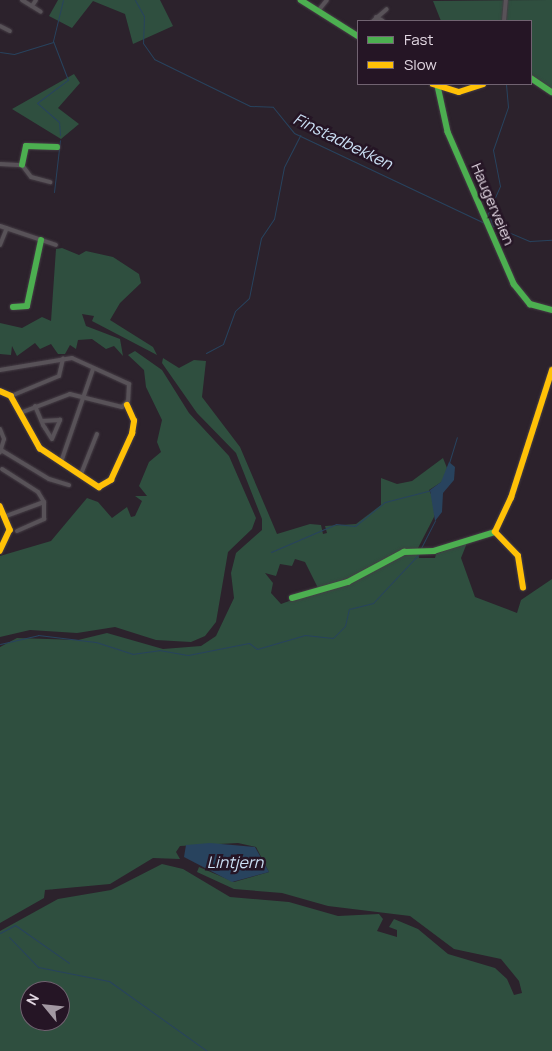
<!DOCTYPE html>
<style>
body{margin:0}
#map{position:relative;width:552px;height:1051px;overflow:hidden;background:#2c222c;font-family:Manrope,sans-serif}
div>[style]{position:absolute}
[style*='--x']{left:calc(var(--x)*1px);top:calc(var(--y)*1px);width:calc(var(--w)*1px);rotate:calc(var(--a)*1deg)}
.green>*{inset:0;background:#2f4f3f}
.water>*{inset:0;background:#28435e}
.stream>*{height:1px;margin:-0.5px;padding:0 0.5px;transform-origin:0.5px;border-radius:0.5px;background:#28435e}
.roads{filter:drop-shadow(0 0 1px #453d45) drop-shadow(0 0 1px #453d45)}
.street>*{height:4px;margin:-2px;padding:0 2px;transform-origin:2px;border-radius:2px;background:#585258}
.fast>*{height:5.5px;margin:-2.75px;padding:0 2.75px;transform-origin:2.75px;border-radius:2.75px;background:#4caf50}
.slow>*{height:5.5px;margin:-2.75px;padding:0 2.75px;transform-origin:2.75px;border-radius:2.75px;background:#ffc107}
span{translate:-50% -50%;white-space:nowrap;text-align:center;line-height:1.15;-webkit-text-stroke:5px #251525;paint-order:stroke}
.street-label{font-size:15px;color:#e2d7e2}
.water-label{font-size:16px;color:#cbe0f5;font-style:italic}
.legend{position:absolute;left:357px;top:20px;width:175px;height:65px;box-sizing:border-box;background:#251525;border:1px solid #716371;margin:0;padding:6px 9px;list-style:none;font-size:15px;color:#e2d7e2}
.legend li{display:flex;align-items:center;gap:10px;height:25px}
.legend b{width:25px;border:1px solid #716371}
.north{position:absolute;left:20px;top:981px;width:50px;height:50px;box-sizing:border-box;background:#251525;border:1px solid #716371;border-radius:50%;rotate:298deg;font-size:14px;font-weight:700;line-height:20px;text-align:center;color:#e2d7e2}
.north::after{content:'';display:block;margin:auto;width:18px;height:22px;background:#a298a2;clip-path:polygon(50% 0,100% 100%,50% 72%,0 100%)}
</style>
<div id="map">
<div class="green">
<i style="clip-path:polygon(58px 0,160px 0,173px 26px,133px 44px,125px 14px,93px 1px,72px 28px,49px 16px)"></i>
<i style="clip-path:polygon(552px 0,552px 94px,531px 78px,531px 21px,441px 21px,433px 1px)"></i>
<i style="clip-path:polygon(74px 74px,80px 83px,58px 108px,79px 124px,61px 139px,12px 109px)"></i>
<i style="clip-path:polygon(62px 248px,79px 255px,86px 251px,113px 257px,139px 274px,141px 283px,120px 303px,110px 320px,153px 347px,157px 355px,92px 321px,94px 316px,82px 314px,86px 326px,120px 339px,123px 356px,114px 346px,106px 349px,92px 339px,78px 340px,76px 349px,70px 345px,65px 354px,58px 354px,51px 344px,40px 349px,35px 343px,17px 356px,12px 346px,11px 355px,0 354px,0 323px,22px 328px,42px 317px,51px 321px,56px 249px)"></i>
<i style="clip-path:polygon(135px 351px,162px 370px,189px 413px,229px 456px,256px 518px,252px 529px,228px 552px,216px 622px,205px 636px,191px 642px,156px 640px,115px 627px,77px 633px,30px 630px,0 637px,0 556px,51px 541px,87px 498px,98px 502px,112px 518px,127px 507px,131px 517px,135px 516px,142px 501px,135px 496px,147px 496px,139px 486px,149px 462px,161px 452px,157px 442px,162px 420px,146px 387px,144px 370px,128px 355px)"></i>
<i style="clip-path:polygon(evenodd,163px 358px,179px 368px,194px 360px,206px 361px,202px 397px,240px 447px,277px 534px,310px 524px,321px 525px,323px 534px,327px 533px,325px 526px,356px 524px,381px 505px,381px 478px,397px 484px,412px 481px,443px 458px,447px 468px,443px 481px,429px 490px,434px 501px,434px 517px,418px 548px,419px 558px,435px 558px,436px 554px,467px 543px,461px 558px,475px 597px,517px 613px,521px 600px,552px 579px,552px 1051px,0 1051px,0 931px,58px 899px,111px 890px,162px 864px,183px 869px,230px 897px,289px 902px,338px 916px,379px 914px,383px 919px,377px 931px,397px 937px,397px 930px,389px 927px,394px 919px,418px 929px,448px 954px,495px 968px,507px 979px,514px 995px,522px 993px,519px 981px,501px 959px,454px 949px,410px 916px,328px 906px,282px 893px,234px 889px,197px 872px,199px 867px,234px 882px,269px 872px,256px 847px,238px 843px,180px 846px,176px 852px,180px 859px,153px 858px,110px 884px,45px 890px,44px 898px,0 923px,0 647px,17px 638px,78px 640px,107px 633px,163px 649px,201px 646px,216px 636px,234px 598px,231px 573px,236px 553px,262px 530px,262px 519px,236px 453px,197px 413px,162px 363px,163px 358px,295px 559px,305px 562px,319px 590px,281px 604px,271px 593px,273px 583px,265px 573px,276px 576px,280px 564px,292px 566px,295px 559px,163px 358px,30px 991px,60px 991px,60px 1021px,30px 1021px,30px 991px)"></i>
</div>
<div class="water">
<i style="clip-path:polygon(449px 462px,455px 467px,454px 480px,443px 493px,442px 512px,435px 521px,430px 490px,441px 482px)"></i>
<i style="clip-path:polygon(210px 843px,255px 847px,269px 872px,232px 882px,184px 857px,186px 845px)"></i>
</div>
<div class="stream">
<i style="--x:135;--y:0;--w:18;--a:61"></i>
<i style="--x:144;--y:16;--w:27;--a:92"></i>
<i style="--x:143;--y:43;--w:19;--a:55"></i>
<i style="--x:154;--y:59;--w:107;--a:26.1"></i>
<i style="--x:250;--y:106;--w:23;--a:2"></i>
<i style="--x:273;--y:107;--w:33;--a:51"></i>
<i style="--x:294;--y:133;--w:210;--a:25.3"></i>
<i style="--x:0;--y:52;--w:14;--a:8"></i>
<i style="--x:14;--y:54;--w:41;--a:-17.1"></i>
<i style="--x:60;--y:135;--w:13;--a:-94"></i>
<i style="--x:59;--y:122;--w:29;--a:-139"></i>
<i style="--x:37;--y:103;--w:39;--a:-37"></i>
<i style="--x:68;--y:80;--w:42;--a:-111"></i>
<i style="--x:53;--y:41;--w:42;--a:-76.3"></i>
<i style="--x:54;--y:192;--w:52;--a:-83.4"></i>
<i style="--x:493;--y:226;--w:14;--a:-111"></i>
<i style="--x:488;--y:213;--w:30;--a:-66"></i>
<i style="--x:500;--y:186;--w:37;--a:-101"></i>
<i style="--x:493;--y:150;--w:46;--a:-70.8"></i>
<i style="--x:508;--y:107;--w:23;--a:-95"></i>
<i style="--x:494;--y:226;--w:39;--a:23"></i>
<i style="--x:530;--y:241;--w:22;--a:-3"></i>
<i style="--x:206;--y:353;--w:19;--a:-28"></i>
<i style="--x:223;--y:344;--w:35;--a:-70"></i>
<i style="--x:235;--y:311;--w:19;--a:-43"></i>
<i style="--x:249;--y:298;--w:61;--a:-78.7"></i>
<i style="--x:261;--y:238;--w:23;--a:-56"></i>
<i style="--x:274;--y:219;--w:53;--a:-79.1"></i>
<i style="--x:284;--y:167;--w:36;--a:-63"></i>
<i style="--x:449;--y:463;--w:27;--a:-73"></i>
<i style="--x:421;--y:548;--w:31;--a:-63"></i>
<i style="--x:271;--y:552;--w:71;--a:-23.3"></i>
<i style="--x:336;--y:524;--w:19;--a:6"></i>
<i style="--x:355;--y:526;--w:38;--a:-39"></i>
<i style="--x:385;--y:502;--w:48;--a:-14.6"></i>
<i style="--x:0;--y:644;--w:39;--a:-13"></i>
<i style="--x:38;--y:635;--w:58;--a:6.9"></i>
<i style="--x:96;--y:642;--w:38;--a:18"></i>
<i style="--x:132;--y:654;--w:27;--a:-8"></i>
<i style="--x:159;--y:650;--w:29;--a:10"></i>
<i style="--x:188;--y:655;--w:62;--a:-11.1"></i>
<i style="--x:249;--y:643;--w:10;--a:37"></i>
<i style="--x:257;--y:649;--w:50;--a:-16.3"></i>
<i style="--x:305;--y:635;--w:28;--a:6"></i>
<i style="--x:333;--y:638;--w:17;--a:-45"></i>
<i style="--x:345;--y:626;--w:17;--a:-77"></i>
<i style="--x:349;--y:609;--w:25;--a:-14"></i>
<i style="--x:373;--y:603;--w:67;--a:-46.8"></i>
<i style="--x:0;--y:933;--w:17;--a:-28"></i>
<i style="--x:15;--y:925;--w:66;--a:35.1"></i>
<i style="--x:9;--y:937;--w:42;--a:46"></i>
<i style="--x:38;--y:967;--w:72;--a:11.2"></i>
<i style="--x:109;--y:981;--w:120;--a:35.5"></i>
</div>
<div class="roads">
<div class="street">
<i style="--x:22;--y:0;--w:22;--a:32"></i>
<i style="--x:32;--y:6;--w:7;--a:-56"></i>
<i style="--x:318;--y:11;--w:14;--a:-51"></i>
<i style="--x:376;--y:17;--w:8;--a:30"></i>
<i style="--x:373;--y:21;--w:18;--a:-41"></i>
<i style="--x:504;--y:21;--w:21;--a:-85"></i>
<i style="--x:0;--y:26;--w:11;--a:27"></i>
<i style="--x:0;--y:164;--w:22;--a:3"></i>
<i style="--x:22;--y:165;--w:15;--a:53"></i>
<i style="--x:31;--y:177;--w:20;--a:15"></i>
<i style="--x:0;--y:226;--w:59;--a:18.7"></i>
<i style="--x:0;--y:245;--w:18;--a:-68"></i>
<i style="--x:0;--y:370;--w:73;--a:-9.5"></i>
<i style="--x:72;--y:358;--w:63;--a:24.5"></i>
<i style="--x:129;--y:384;--w:17;--a:93"></i>
<i style="--x:128;--y:401;--w:8;--a:135"></i>
<i style="--x:122;--y:407;--w:54;--a:-166"></i>
<i style="--x:70;--y:394;--w:53;--a:159.2"></i>
<i style="--x:11;--y:396;--w:52;--a:-22.6"></i>
<i style="--x:59;--y:376;--w:18;--a:-77"></i>
<i style="--x:35;--y:406;--w:21;--a:67"></i>
<i style="--x:43;--y:425;--w:4;--a:56"></i>
<i style="--x:45;--y:428;--w:13;--a:58"></i>
<i style="--x:52;--y:439;--w:21;--a:-67"></i>
<i style="--x:60;--y:420;--w:18;--a:177"></i>
<i style="--x:0;--y:429;--w:11;--a:68"></i>
<i style="--x:4;--y:439;--w:14;--a:107"></i>
<i style="--x:1;--y:450;--w:56;--a:31.1"></i>
<i style="--x:49;--y:479;--w:21;--a:17"></i>
<i style="--x:61;--y:462;--w:98;--a:-71"></i>
<i style="--x:2;--y:469;--w:43;--a:32.6"></i>
<i style="--x:38;--y:492;--w:12;--a:59"></i>
<i style="--x:44;--y:502;--w:40;--a:159.8"></i>
<i style="--x:81;--y:474;--w:43;--a:-68.2"></i>
<i style="--x:17;--y:531;--w:30;--a:-24"></i>
<i style="--x:44;--y:519;--w:17;--a:-90"></i>
</div>
<div class="fast">
<i style="--x:301;--y:0;--w:67;--a:32.3"></i>
<i style="--x:531;--y:78;--w:25;--a:34"></i>
<i style="--x:438;--y:86;--w:47;--a:77.7"></i>
<i style="--x:448;--y:132;--w:166;--a:66.5"></i>
<i style="--x:514;--y:284;--w:26;--a:51"></i>
<i style="--x:530;--y:304;--w:23;--a:15"></i>
<i style="--x:22;--y:165;--w:19;--a:-78"></i>
<i style="--x:26;--y:146;--w:31;--a:2"></i>
<i style="--x:13;--y:307;--w:14;--a:-4"></i>
<i style="--x:27;--y:306;--w:67;--a:-78"></i>
<i style="--x:292;--y:598;--w:58;--a:-15.9"></i>
<i style="--x:348;--y:582;--w:64;--a:-28.2"></i>
<i style="--x:404;--y:552;--w:30;--a:-2"></i>
<i style="--x:434;--y:551;--w:64;--a:-17.3"></i>
</div>
<div class="slow">
<i style="--x:433;--y:84;--w:27;--a:17"></i>
<i style="--x:459;--y:92;--w:25;--a:-18"></i>
<i style="--x:0;--y:391;--w:12;--a:24"></i>
<i style="--x:11;--y:396;--w:60;--a:60.9"></i>
<i style="--x:40;--y:448;--w:71;--a:33.5"></i>
<i style="--x:99;--y:487;--w:14;--a:-30"></i>
<i style="--x:111;--y:480;--w:51;--a:-65.5"></i>
<i style="--x:132;--y:434;--w:13;--a:-81"></i>
<i style="--x:134;--y:421;--w:17;--a:-114"></i>
<i style="--x:0;--y:506;--w:26;--a:67"></i>
<i style="--x:10;--y:530;--w:23;--a:115"></i>
<i style="--x:523;--y:588;--w:32;--a:-99"></i>
<i style="--x:518;--y:556;--w:33;--a:-134"></i>
<i style="--x:495;--y:532;--w:38;--a:-65"></i>
<i style="--x:511;--y:498;--w:134;--a:-72.2"></i>
</div>
</div>
<div class="street-label">
<span style="left:493px;top:204px;rotate:67deg">Haugerveien</span>
</div>
<div class="water-label">
<span style="left:343px;top:141px;rotate:26deg">Finstadbekken</span>
<span style="left:235px;top:862px">Lintjern</span>
</div>
<ul class="legend">
<li><b style="height:6px;background:#4caf50"></b>Fast</li>
<li><b style="height:6px;background:#ffc107"></b>Slow</li>
</ul>
<div class="north">N</div>
</div>
